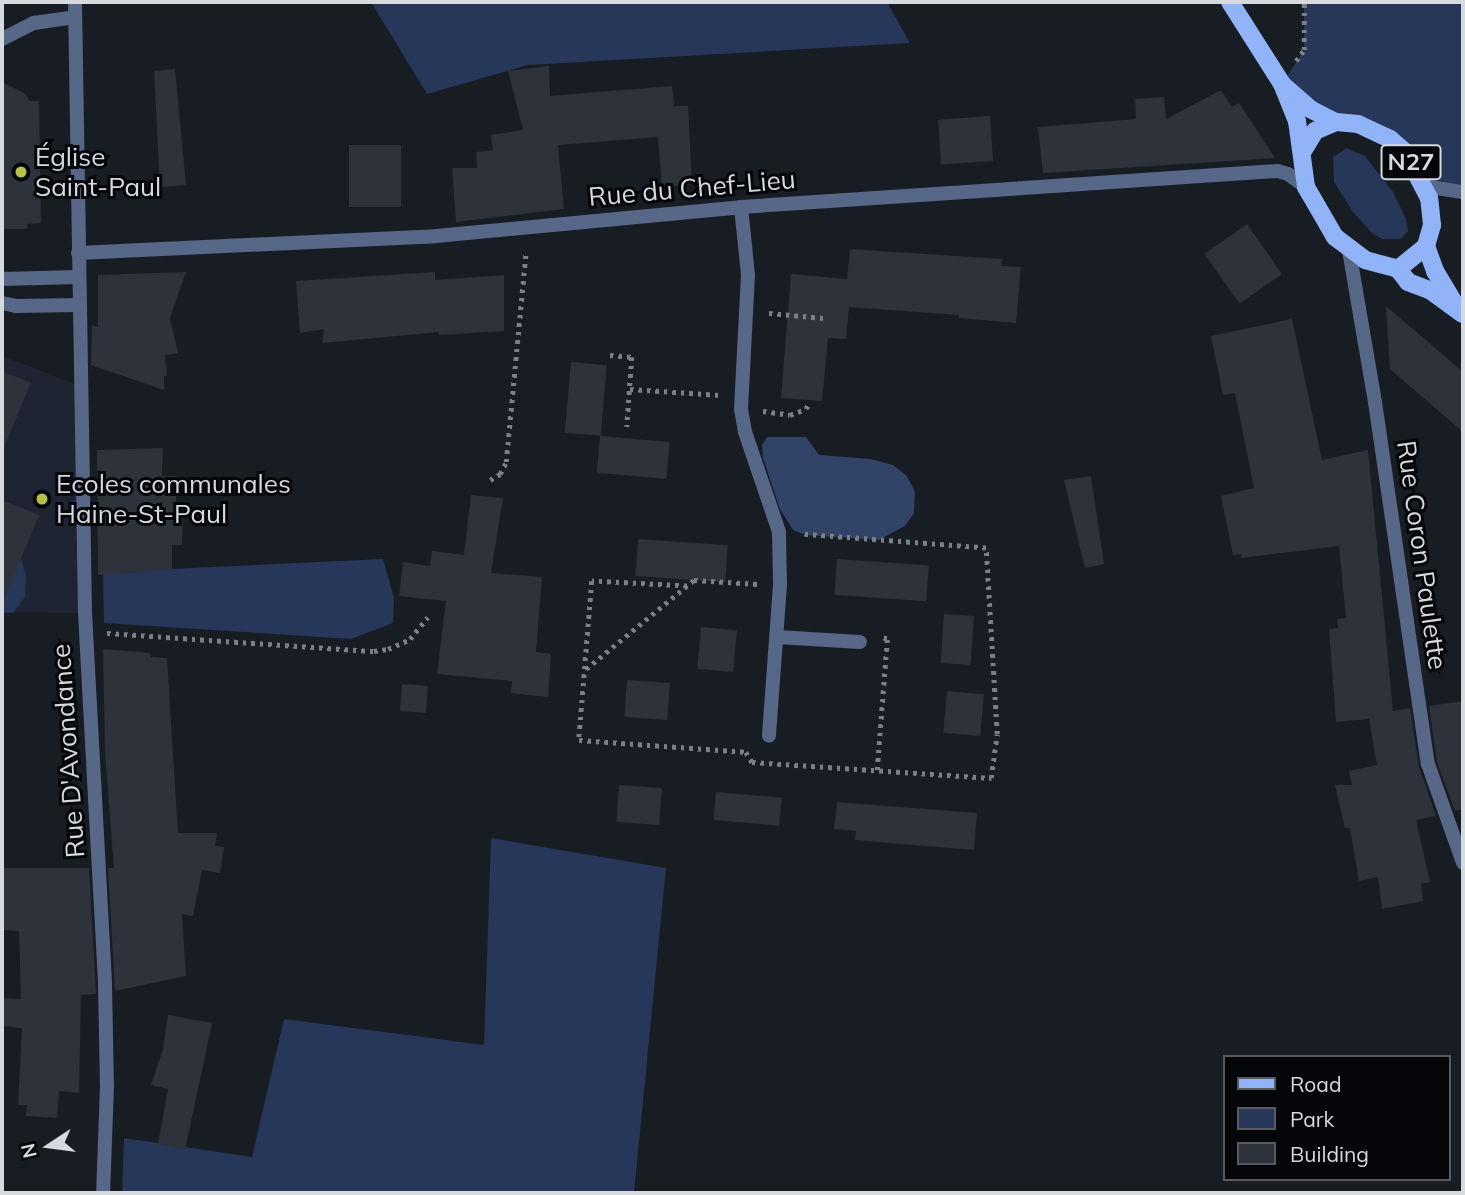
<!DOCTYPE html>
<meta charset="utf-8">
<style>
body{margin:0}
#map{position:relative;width:1465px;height:1195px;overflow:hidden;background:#181c23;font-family:Mulish,sans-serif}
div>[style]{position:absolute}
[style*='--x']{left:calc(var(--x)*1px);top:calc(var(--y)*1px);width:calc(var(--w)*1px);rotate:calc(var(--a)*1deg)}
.built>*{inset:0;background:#1e2431}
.green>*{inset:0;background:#273759}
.forest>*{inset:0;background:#324368}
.building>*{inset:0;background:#2e323b;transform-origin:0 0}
.path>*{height:4.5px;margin-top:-2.25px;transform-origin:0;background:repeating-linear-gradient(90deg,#7c7f85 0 3.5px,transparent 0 8.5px)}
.lane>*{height:14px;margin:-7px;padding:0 7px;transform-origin:7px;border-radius:7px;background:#566788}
.street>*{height:14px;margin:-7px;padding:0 7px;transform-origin:7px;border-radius:7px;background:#566788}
.primary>*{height:18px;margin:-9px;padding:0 9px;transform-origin:9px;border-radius:9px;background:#91b3f8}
.dots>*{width:19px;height:19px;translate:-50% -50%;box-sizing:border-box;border:4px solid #050609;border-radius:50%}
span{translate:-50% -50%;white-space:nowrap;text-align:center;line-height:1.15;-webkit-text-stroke:6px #050609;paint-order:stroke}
.shield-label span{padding:2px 5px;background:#050609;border:2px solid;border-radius:5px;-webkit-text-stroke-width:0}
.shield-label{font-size:24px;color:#d6d9de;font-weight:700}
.poi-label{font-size:26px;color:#d6d9de}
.left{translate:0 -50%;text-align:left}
.street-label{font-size:26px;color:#d6d9de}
.frame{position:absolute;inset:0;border:4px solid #d6d9de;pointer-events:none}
.legend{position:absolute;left:1223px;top:1055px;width:228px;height:126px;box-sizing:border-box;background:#050609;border:2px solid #595a5e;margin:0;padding:9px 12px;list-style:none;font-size:21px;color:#d6d9de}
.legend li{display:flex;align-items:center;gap:14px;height:35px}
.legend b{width:35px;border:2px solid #595a5e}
.north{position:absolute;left:14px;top:1111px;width:70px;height:70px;-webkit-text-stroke:5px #050609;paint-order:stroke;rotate:257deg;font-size:19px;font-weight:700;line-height:28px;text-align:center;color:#d6d9de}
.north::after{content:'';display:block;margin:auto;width:24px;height:32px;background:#d6d9de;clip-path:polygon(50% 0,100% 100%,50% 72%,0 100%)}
</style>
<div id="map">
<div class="built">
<i style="clip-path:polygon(2px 356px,80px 386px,85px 613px,2px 612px)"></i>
</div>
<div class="green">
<i style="clip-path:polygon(371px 2px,887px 2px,910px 43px,528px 65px,427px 94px)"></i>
<i style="clip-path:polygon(1304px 2px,1463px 2px,1463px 192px,1424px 186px,1405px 152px,1336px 122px,1282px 84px,1304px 50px)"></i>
<i style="clip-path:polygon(1347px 148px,1365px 156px,1393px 192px,1406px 219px,1408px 231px,1401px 239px,1382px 239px,1372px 233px,1353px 212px,1334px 182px,1333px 157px)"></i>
<i style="clip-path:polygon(2px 538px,9px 541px,20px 555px,26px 576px,25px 597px,13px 613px,2px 612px)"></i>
<i style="clip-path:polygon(383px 559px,394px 598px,393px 623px,351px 639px,104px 623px,103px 572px)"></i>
<i style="clip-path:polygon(491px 838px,666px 868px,634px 1193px,122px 1193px,124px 1138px,252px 1157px,284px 1019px,484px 1045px)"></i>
</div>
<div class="forest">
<i style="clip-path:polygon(767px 437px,806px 437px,819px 455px,871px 459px,893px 465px,907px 476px,915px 492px,914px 513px,905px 526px,879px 540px,805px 535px,793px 530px,780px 509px,763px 458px,762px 445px)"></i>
</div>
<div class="building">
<i style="clip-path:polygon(549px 66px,550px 96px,672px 86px,674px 106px,688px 106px,692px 184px,662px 187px,658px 137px,558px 145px,564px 209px,456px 222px,452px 168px,477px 168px,476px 152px,493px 150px,491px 135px,523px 130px,508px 71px)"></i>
<i style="clip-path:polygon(175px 69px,186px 185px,160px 187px,154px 71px)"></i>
<i style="clip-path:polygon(2px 82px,24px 93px,30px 101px,39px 101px,41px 223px,27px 224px,27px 229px,2px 229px)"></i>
<i style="clip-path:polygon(1221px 90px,1232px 107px,1239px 103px,1275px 158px,1043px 173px,1038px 127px,1136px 119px,1135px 99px,1164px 97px,1166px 119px)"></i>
<i style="left:990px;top:116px;width:45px;height:52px;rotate:86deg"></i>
<i style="left:401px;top:145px;width:62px;height:52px;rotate:90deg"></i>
<i style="left:1247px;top:224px;width:61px;height:52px;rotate:55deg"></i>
<i style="clip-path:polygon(850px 249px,1002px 259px,1001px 266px,1021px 267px,1016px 323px,959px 318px,959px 315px,849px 307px,846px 339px,828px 338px,822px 401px,781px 398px,791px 274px,847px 279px)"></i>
<i style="clip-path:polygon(186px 272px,170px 318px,178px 353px,165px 355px,167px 376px,164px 376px,164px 390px,91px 365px,92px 325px,98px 327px,98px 275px)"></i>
<i style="clip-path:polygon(435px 272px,435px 280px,504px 275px,504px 331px,439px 335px,439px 332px,322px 343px,324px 329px,300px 333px,296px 281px)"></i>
<i style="clip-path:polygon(1386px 306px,1463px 372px,1463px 432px,1390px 369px)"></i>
<i style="clip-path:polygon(1292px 319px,1322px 460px,1368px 450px,1393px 711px,1410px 708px,1419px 767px,1436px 816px,1416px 820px,1430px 882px,1421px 884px,1423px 901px,1382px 909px,1378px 877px,1359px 881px,1350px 828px,1345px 828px,1335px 785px,1352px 785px,1349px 771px,1377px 765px,1369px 719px,1336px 722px,1329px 629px,1338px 628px,1337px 619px,1346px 618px,1339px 546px,1241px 558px,1241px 554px,1233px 555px,1221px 496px,1254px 488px,1235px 393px,1223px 395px,1211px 336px)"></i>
<i style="left:571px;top:362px;width:36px;height:71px;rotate:5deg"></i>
<i style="clip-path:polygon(2px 371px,31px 383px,2px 452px)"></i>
<i style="left:600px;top:436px;width:70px;height:37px;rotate:5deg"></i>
<i style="clip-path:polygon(163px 448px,162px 476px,176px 476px,176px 509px,183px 509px,182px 545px,172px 545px,172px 570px,98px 575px,97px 450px)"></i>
<i style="clip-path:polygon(1091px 476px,1104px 564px,1085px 568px,1064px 480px)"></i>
<i style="clip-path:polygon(471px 495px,503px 498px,491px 573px,542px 577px,536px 652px,551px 654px,548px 697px,511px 693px,512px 681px,437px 674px,446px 601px,399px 596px,403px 562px,430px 566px,432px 551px,464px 555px)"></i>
<i style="clip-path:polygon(2px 500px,39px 515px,4px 600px,2px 599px)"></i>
<i style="left:638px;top:539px;width:90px;height:37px;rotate:4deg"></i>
<i style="left:837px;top:559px;width:92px;height:36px;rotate:4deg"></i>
<i style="left:944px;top:614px;width:30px;height:49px;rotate:4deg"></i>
<i style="left:701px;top:627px;width:36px;height:42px;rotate:5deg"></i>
<i style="clip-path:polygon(103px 649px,150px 653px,151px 657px,167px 658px,178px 833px,217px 833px,215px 846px,224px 847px,220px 873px,202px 870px,193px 916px,182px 914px,186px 976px,115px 991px,108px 868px,114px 868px,105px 752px)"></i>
<i style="left:627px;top:680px;width:43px;height:37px;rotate:4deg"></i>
<i style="left:402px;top:684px;width:26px;height:27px;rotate:4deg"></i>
<i style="left:947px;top:691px;width:37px;height:42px;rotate:5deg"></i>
<i style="clip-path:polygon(1463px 701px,1463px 809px,1455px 811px,1437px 762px,1429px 706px)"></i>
<i style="left:619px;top:785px;width:43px;height:37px;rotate:4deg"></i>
<i style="left:716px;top:792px;width:66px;height:28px;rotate:5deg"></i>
<i style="clip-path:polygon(837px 802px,977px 813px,974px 850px,855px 840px,856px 831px,834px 829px)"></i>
<i style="clip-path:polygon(2px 868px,89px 868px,96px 994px,81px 995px,79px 1093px,59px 1091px,57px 1118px,26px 1116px,27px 1105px,18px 1105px,22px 1028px,2px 1026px,2px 998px,21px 999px,19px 931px,2px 930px)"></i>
<i style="clip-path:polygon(168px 1015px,212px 1023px,185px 1150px,158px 1144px,168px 1089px,151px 1085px,163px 1049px)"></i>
</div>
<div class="path">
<i style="--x:1296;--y:61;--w:14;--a:-54"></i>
<i style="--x:1304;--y:50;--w:48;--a:-90"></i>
<i style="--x:769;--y:313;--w:55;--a:5.2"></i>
<i style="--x:610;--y:355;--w:22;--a:5"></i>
<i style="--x:632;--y:357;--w:70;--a:94.1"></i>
<i style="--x:630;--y:389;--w:90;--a:3.8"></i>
<i style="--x:763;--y:411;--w:27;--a:8"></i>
<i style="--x:790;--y:415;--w:17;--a:-21"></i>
<i style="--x:806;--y:409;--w:8;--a:-67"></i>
<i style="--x:490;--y:480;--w:12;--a:-31"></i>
<i style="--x:500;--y:474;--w:13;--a:-63"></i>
<i style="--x:506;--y:462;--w:212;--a:-84.6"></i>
<i style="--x:687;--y:586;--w:95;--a:-177"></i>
<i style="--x:592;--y:581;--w:160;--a:94.7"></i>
<i style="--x:579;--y:740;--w:166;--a:4.1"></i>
<i style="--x:107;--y:633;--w:268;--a:3.9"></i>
<i style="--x:374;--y:651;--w:14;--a:-8"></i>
<i style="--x:388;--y:649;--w:24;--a:-24"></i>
<i style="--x:410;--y:639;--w:28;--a:-51"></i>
<i style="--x:586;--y:669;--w:140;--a:-39.5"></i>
<i style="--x:694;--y:580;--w:64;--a:3.6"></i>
<i style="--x:746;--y:752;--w:12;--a:59"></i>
<i style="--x:752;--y:762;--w:240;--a:3.8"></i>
<i style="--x:991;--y:778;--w:44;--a:-82.2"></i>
<i style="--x:997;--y:734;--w:186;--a:-93.4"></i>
<i style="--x:986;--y:548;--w:186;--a:-175.7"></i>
<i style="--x:877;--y:770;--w:131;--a:-85.6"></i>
<i style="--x:887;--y:639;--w:4;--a:-166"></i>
</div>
<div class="lane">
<i style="--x:2;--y:39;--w:36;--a:-27"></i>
<i style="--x:34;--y:23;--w:41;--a:-8.3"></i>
</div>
<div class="street">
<i style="--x:75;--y:2;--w:611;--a:89.06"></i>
<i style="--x:85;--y:613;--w:372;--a:86.9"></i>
<i style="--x:105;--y:984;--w:102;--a:88.9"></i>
<i style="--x:107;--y:1086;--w:107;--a:92.1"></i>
<i style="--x:1424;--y:186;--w:39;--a:9"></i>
<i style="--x:741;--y:207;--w:68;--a:84.1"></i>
<i style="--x:748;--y:275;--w:134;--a:93"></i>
<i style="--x:741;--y:409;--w:23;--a:80"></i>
<i style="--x:745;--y:432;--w:106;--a:71.2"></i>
<i style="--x:779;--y:532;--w:53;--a:88.9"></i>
<i style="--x:780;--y:585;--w:151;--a:94.2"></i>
<i style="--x:1349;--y:250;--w:154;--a:80.3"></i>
<i style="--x:1375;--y:402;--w:366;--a:81.7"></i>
<i style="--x:1428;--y:764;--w:105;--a:70.5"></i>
<i style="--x:78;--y:253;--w:358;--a:-2.7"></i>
<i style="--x:436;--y:236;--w:306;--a:-5.4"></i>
<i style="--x:741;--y:207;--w:538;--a:-3.84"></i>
<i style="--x:1278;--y:171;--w:10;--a:17"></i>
<i style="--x:1288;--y:174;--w:22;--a:36"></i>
<i style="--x:2;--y:279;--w:76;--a:-1.5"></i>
<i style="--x:2;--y:303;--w:14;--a:12"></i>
<i style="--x:16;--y:306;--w:63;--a:-0.9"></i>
<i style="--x:777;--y:637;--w:83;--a:3.4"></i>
</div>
<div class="primary">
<i style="--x:1230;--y:2;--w:97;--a:57.6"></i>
<i style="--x:1282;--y:84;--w:40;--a:68"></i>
<i style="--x:1297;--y:121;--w:67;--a:82.2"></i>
<i style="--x:1306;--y:187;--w:58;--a:59.9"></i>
<i style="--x:1335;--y:237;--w:38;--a:37"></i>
<i style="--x:1365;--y:260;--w:34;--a:15"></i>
<i style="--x:1398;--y:269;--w:36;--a:-39"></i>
<i style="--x:1426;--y:246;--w:22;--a:-74"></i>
<i style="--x:1432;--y:225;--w:27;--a:-96"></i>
<i style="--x:1429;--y:198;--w:52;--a:-117.6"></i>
<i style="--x:1405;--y:152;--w:20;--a:-139"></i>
<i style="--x:1390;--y:139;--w:35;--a:-155"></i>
<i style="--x:1358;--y:124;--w:22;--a:-175"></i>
<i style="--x:1336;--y:122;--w:23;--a:157"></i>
<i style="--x:1315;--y:131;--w:23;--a:121"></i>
<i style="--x:1284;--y:86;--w:35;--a:41"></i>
<i style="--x:1310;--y:109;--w:29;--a:27"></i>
<i style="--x:1426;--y:246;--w:27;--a:70"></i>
<i style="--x:1435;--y:271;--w:39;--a:59"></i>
<i style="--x:1398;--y:269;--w:16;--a:52"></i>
<i style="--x:1408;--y:282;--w:25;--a:21"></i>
<i style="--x:1431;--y:291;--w:39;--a:36"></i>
</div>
<div class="dots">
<i style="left:21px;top:172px;background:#b7c148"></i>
<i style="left:42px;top:499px;background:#b7c148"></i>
</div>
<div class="shield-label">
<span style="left:1411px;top:162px">N27</span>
</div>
<div class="poi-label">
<span class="left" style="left:35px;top:172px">Église<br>Saint-Paul</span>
<span class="left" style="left:56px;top:499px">Ecoles communales<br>Haine-St-Paul</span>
</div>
<div class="street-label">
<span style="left:692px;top:188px;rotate:-5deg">Rue du Chef-Lieu</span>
<span style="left:1422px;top:555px;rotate:82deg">Rue Coron Paulette</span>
<span style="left:68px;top:751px;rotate:-94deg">Rue D'Avondance</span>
</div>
<div class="frame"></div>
<ul class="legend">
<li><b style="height:9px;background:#91b3f8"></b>Road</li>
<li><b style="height:19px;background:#273759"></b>Park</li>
<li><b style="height:19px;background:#2e323b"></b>Building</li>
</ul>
<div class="north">N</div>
</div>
